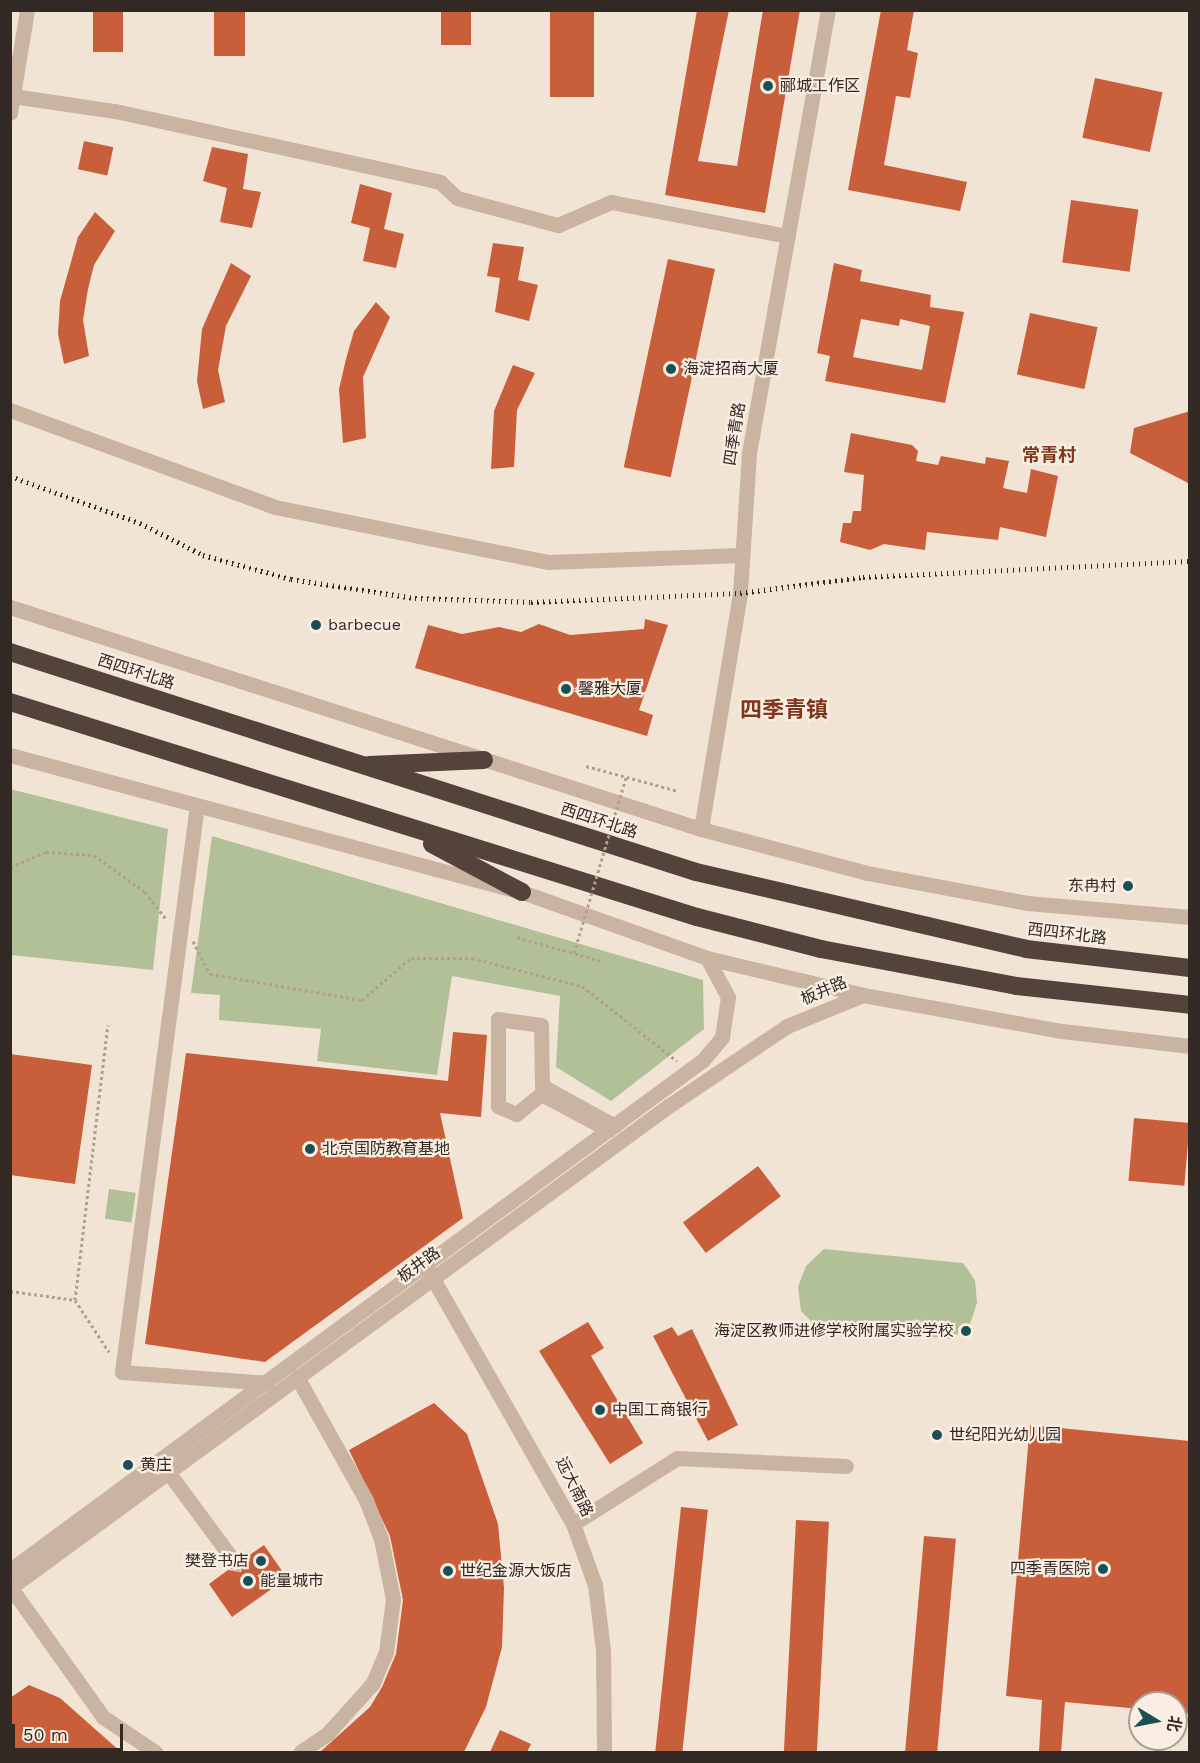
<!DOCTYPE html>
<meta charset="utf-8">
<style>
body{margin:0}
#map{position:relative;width:1200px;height:1763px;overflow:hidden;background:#f1e4d5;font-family:"Work Sans","Noto Sans SC",sans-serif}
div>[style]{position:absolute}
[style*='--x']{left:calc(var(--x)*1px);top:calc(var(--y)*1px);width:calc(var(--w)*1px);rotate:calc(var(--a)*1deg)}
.green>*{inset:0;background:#b1c096;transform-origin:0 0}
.building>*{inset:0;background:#c95e3b;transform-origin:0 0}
.path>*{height:3px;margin-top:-1.5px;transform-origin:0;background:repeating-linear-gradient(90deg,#b49e8c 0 3px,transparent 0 6px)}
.minor>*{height:15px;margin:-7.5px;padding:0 7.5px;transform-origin:7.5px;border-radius:7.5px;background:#c9b4a2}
.highway>*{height:18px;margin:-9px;padding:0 9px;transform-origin:9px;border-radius:9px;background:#54433b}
.rail>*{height:4.5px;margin-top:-2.25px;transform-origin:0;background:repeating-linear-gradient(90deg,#332924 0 1.5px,transparent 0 6px)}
.path-bridge>*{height:3px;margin-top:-1.5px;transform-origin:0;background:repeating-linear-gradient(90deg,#b49e8c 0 3px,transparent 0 6px)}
.dots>*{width:16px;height:16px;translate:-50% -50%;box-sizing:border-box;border:3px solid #f9eee1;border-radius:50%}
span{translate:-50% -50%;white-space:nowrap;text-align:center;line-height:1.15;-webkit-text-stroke:4.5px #f9eee1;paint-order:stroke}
.poi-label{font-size:16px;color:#332924}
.left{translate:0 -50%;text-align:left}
.right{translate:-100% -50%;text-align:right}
.street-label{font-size:16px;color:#332924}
.neighbourhood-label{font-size:18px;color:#83351c;font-weight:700}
.district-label{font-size:22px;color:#83351c;font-weight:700}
.frame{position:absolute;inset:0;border:12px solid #332924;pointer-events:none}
.north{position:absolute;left:1128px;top:1691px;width:60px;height:60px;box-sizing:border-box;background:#f9eee1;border:2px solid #aa9f95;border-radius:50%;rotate:100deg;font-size:16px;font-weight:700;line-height:24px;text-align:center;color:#332924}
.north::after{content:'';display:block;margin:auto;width:21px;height:27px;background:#195055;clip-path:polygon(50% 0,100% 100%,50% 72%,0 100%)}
.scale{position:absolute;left:12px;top:1724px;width:111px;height:27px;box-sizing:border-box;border:3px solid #332924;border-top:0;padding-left:8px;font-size:18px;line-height:21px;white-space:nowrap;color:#332924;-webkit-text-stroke:4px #f9eee1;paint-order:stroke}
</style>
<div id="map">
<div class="green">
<i style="clip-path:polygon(10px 789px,168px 829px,153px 970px,11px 955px)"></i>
<i style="clip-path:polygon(212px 836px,703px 980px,704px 1029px,611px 1101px,556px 1067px,560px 996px,452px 976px,437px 1075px,317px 1061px,321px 1029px,219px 1020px,220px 995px,191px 993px)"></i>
<i style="left:109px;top:1189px;width:27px;height:30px;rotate:8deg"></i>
<i style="clip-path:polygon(824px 1249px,963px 1263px,975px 1280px,977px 1303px,970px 1324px,953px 1339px,816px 1326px,801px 1311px,798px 1287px,806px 1266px)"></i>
</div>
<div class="building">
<i style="left:93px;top:10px;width:30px;height:42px"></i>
<i style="left:214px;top:10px;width:31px;height:46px"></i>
<i style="left:441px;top:10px;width:30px;height:35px"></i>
<i style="left:550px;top:10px;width:44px;height:87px"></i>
<i style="clip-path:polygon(697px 10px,729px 10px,698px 161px,737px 166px,763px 10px,800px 10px,765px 213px,665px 195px)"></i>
<i style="clip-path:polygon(881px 10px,914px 10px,907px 50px,918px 53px,910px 98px,896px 96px,884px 165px,967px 182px,960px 211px,848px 190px)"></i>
<i style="left:1095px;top:78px;width:69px;height:61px;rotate:12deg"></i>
<i style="left:84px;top:141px;width:30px;height:29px;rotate:12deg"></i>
<i style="clip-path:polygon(212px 147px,248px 154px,243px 189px,261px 192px,252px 228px,220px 222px,227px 188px,203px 181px)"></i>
<i style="clip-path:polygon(360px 184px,392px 193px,384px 229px,404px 234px,396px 268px,363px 261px,370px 228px,351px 223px)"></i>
<i style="left:1071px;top:200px;width:68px;height:63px;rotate:8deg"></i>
<i style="clip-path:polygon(95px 212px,115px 231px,94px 265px,88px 289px,83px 320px,89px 356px,64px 364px,58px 334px,60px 301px,78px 237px)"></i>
<i style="clip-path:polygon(493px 243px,524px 247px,518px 280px,538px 285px,529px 321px,495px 312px,500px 278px,487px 276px)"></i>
<i style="left:668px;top:259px;width:48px;height:213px;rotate:12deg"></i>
<i style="clip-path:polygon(231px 263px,251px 276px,226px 326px,218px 370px,225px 402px,203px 409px,197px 381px,202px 329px)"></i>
<i style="clip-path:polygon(evenodd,834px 263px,862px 270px,860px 281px,931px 295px,930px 307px,964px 312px,945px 403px,825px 381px,830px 356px,817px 353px,834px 263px,861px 319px,899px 326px,900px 319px,930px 326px,922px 370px,853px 357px,861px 319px)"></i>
<i style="clip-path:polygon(376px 302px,390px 317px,363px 377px,366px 438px,343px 443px,339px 389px,346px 359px,354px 331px)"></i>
<i style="left:1030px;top:313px;width:69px;height:63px;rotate:12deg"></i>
<i style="clip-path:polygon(513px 365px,535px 373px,517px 410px,514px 467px,491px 469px,494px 411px)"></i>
<i style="clip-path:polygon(1190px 411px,1190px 484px,1130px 453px,1134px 428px)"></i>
<i style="clip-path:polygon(851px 433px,912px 445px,918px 451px,916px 461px,938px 465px,941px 456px,985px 464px,986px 457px,1009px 461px,1003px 488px,1027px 493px,1031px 469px,1058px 476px,1046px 537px,1000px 527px,998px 540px,927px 532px,925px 550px,884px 544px,870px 550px,840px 542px,843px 523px,851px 523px,853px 511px,861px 511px,864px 475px,844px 472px)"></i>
<i style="clip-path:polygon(645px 619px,668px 625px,639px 710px,653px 715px,647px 736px,415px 668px,428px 625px,462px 634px,499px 627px,521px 632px,539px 624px,570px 635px,644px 629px)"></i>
<i style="clip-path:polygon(453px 1032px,487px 1035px,481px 1117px,440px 1113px,463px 1218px,265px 1362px,145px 1344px,186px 1053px,448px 1081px)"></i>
<i style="clip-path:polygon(10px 1054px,92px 1065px,75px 1184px,10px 1175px)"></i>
<i style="left:1134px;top:1118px;width:56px;height:63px;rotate:5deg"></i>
<i style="left:758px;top:1166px;width:38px;height:94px;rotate:53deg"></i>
<i style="clip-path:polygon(588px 1322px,604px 1348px,591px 1356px,643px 1443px,610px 1464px,539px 1351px)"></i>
<i style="clip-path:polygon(672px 1327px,678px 1336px,692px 1329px,738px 1425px,708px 1441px,653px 1336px)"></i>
<i style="clip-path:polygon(434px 1403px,467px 1434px,498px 1524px,504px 1588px,502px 1647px,486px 1707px,464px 1752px,320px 1752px,370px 1707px,382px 1687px,396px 1654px,403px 1600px,390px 1536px,349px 1450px)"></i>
<i style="clip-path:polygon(1030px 1425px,1190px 1441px,1190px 1714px,1176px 1712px,1176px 1703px,1140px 1703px,1140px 1709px,1065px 1702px,1061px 1752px,1039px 1752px,1042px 1700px,1006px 1696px)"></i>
<i style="left:681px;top:1507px;width:27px;height:246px;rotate:6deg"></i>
<i style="left:796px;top:1520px;width:33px;height:233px;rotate:3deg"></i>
<i style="left:924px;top:1536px;width:32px;height:217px;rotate:5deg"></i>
<i style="clip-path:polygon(264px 1545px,287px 1578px,232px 1617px,209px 1584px,228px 1570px,241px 1572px,244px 1559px)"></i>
<i style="clip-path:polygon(29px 1685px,60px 1698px,121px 1752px,10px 1752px,10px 1698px)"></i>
<i style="clip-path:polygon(500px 1730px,531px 1744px,527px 1752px,490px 1752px)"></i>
</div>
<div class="path">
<i style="--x:586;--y:766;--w:95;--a:15.2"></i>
<i style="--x:10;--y:867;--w:39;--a:-23"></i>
<i style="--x:46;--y:852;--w:48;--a:3.6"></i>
<i style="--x:94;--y:855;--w:63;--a:36"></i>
<i style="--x:145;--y:892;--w:34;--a:52"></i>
<i style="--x:517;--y:937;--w:87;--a:15.9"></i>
<i style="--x:193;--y:941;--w:37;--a:63"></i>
<i style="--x:210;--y:974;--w:154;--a:9.7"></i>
<i style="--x:362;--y:1000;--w:65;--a:-40.6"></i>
<i style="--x:411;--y:958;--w:61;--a:0"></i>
<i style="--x:472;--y:958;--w:114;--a:14.3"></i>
<i style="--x:582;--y:986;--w:121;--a:38.3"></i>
<i style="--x:10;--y:1291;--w:66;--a:7.9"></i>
<i style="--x:75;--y:1300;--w:62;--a:56.8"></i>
<i style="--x:75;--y:1300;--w:277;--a:-83.2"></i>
</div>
<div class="minor">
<i style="--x:13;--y:96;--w:103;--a:8.4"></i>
<i style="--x:115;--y:111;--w:333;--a:12.3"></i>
<i style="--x:440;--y:182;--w:23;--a:43"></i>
<i style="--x:457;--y:198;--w:105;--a:15"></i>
<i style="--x:558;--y:225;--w:58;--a:-23.5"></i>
<i style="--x:611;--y:202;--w:180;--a:10.9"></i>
<i style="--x:10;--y:113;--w:104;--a:-80.6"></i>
<i style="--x:10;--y:410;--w:282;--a:20.1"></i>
<i style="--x:275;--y:507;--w:278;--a:11.4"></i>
<i style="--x:548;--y:562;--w:193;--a:-2.1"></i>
<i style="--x:10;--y:607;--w:726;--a:17.81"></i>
<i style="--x:701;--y:829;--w:172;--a:14.8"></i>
<i style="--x:867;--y:873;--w:163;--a:10.6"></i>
<i style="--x:1027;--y:903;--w:164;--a:4.9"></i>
<i style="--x:10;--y:755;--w:530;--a:14.98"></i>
<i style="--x:522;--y:892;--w:196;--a:19.6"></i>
<i style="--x:707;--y:958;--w:160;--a:13.3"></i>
<i style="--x:863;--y:995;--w:202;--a:10.3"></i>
<i style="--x:1062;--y:1031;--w:129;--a:6.7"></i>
<i style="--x:197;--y:805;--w:572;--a:97.54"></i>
<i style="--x:122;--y:1372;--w:145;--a:4.3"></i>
<i style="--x:701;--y:829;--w:239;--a:-80.6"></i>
<i style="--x:740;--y:593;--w:140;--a:-86.3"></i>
<i style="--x:749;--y:453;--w:450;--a:-79.9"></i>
<i style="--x:609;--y:1130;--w:77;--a:-152.1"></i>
<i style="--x:541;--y:1094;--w:32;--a:141"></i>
<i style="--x:516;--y:1114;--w:20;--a:-156"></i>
<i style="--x:498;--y:1106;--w:87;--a:-90"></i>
<i style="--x:498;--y:1019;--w:43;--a:7.9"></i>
<i style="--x:541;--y:1025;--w:61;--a:89.1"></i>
<i style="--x:542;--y:1086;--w:83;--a:28.7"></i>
<i style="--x:428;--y:1270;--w:292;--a:60.3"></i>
<i style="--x:573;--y:1524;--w:65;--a:70.2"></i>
<i style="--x:595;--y:1585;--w:65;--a:83"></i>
<i style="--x:603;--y:1650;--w:102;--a:89.4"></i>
<i style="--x:297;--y:1377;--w:141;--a:60.7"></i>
<i style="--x:366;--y:1500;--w:42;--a:69"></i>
<i style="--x:381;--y:1539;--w:61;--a:78.7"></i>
<i style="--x:393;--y:1599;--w:53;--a:97.5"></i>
<i style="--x:386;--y:1652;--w:34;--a:113"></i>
<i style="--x:373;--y:1683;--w:69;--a:132"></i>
<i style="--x:327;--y:1734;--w:32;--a:146"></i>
<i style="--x:168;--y:1472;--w:114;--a:53.5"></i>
<i style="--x:573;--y:1524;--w:123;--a:-32.4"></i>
<i style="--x:677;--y:1458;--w:169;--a:2.7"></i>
<i style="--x:10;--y:1570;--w:860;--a:-36.35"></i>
<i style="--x:703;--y:1060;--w:30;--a:-50"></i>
<i style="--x:722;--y:1037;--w:40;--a:-81.5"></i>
<i style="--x:728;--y:997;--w:44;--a:-118.3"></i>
<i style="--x:10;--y:1588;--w:814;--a:-36.21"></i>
<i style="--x:667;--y:1107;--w:145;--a:-34"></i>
<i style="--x:787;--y:1026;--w:82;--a:-22.2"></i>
<i style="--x:11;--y:1588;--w:158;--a:54.5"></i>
<i style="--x:103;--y:1717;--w:63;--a:33.9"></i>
</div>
<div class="highway">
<i style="--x:10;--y:652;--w:720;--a:17.78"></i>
<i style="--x:696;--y:872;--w:339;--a:13.1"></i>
<i style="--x:1026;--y:949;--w:165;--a:6.6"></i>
<i style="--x:10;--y:702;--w:720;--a:17.38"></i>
<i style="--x:697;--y:917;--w:128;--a:14.5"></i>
<i style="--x:821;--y:949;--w:198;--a:10.7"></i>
<i style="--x:1016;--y:986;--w:175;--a:6.2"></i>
<i style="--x:369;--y:765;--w:115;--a:-2.5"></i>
<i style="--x:432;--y:844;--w:102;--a:28.1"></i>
</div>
<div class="rail">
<i style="--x:10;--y:476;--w:138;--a:19.9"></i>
<i style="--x:140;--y:523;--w:71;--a:26.9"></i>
<i style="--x:203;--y:555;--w:91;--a:15.3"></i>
<i style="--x:291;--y:579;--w:125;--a:8.7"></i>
<i style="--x:415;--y:598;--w:116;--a:2"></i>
<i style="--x:531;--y:602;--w:209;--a:-2.5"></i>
<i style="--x:740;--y:593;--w:124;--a:-7.4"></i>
<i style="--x:863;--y:577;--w:327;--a:-2.8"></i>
</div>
<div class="path-bridge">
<i style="--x:574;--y:953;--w:184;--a:-73.5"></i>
</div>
<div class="dots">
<i style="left:768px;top:86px;background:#195055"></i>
<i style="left:671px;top:369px;background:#195055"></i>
<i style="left:316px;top:625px;background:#195055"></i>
<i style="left:566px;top:689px;background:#195055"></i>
<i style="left:1128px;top:886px;background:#195055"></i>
<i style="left:310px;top:1149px;background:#195055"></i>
<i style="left:966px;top:1331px;background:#195055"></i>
<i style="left:600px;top:1410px;background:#195055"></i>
<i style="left:937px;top:1435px;background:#195055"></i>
<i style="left:128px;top:1465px;background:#195055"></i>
<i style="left:261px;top:1561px;background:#195055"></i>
<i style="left:1103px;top:1569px;background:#195055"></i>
<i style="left:448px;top:1571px;background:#195055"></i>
<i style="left:248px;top:1581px;background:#195055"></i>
</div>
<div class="poi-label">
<span class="left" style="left:780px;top:86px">郦城工作区</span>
<span class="left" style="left:683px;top:369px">海淀招商大厦</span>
<span class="left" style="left:328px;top:625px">barbecue</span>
<span class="left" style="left:578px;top:689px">馨雅大厦</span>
<span class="right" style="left:1116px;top:886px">东冉村</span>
<span class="left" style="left:322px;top:1149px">北京国防教育基地</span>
<span class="right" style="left:954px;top:1331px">海淀区教师进修学校附属实验学校</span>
<span class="left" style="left:612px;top:1410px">中国工商银行</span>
<span class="left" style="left:949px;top:1435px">世纪阳光幼儿园</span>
<span class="left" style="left:140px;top:1465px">黄庄</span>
<span class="right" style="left:249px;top:1561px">樊登书店</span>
<span class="right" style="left:1090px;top:1569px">四季青医院</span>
<span class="left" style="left:460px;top:1571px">世纪金源大饭店</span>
<span class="left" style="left:260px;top:1581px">能量城市</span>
</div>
<div class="street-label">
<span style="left:735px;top:434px;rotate:-81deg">四季青路</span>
<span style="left:136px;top:672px;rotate:18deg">西四环北路</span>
<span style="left:599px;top:821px;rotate:18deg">西四环北路</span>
<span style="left:1067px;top:934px;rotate:7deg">西四环北路</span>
<span style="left:824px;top:991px;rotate:-23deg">板井路</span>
<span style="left:419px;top:1265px;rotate:-36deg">板井路</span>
<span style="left:574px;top:1487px;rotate:64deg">远大南路</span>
</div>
<div class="neighbourhood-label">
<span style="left:1049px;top:455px">常青村</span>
</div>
<div class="district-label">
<span style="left:784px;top:710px">四季青镇</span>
</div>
<div class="frame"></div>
<div class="north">北</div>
<div class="scale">50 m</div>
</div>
